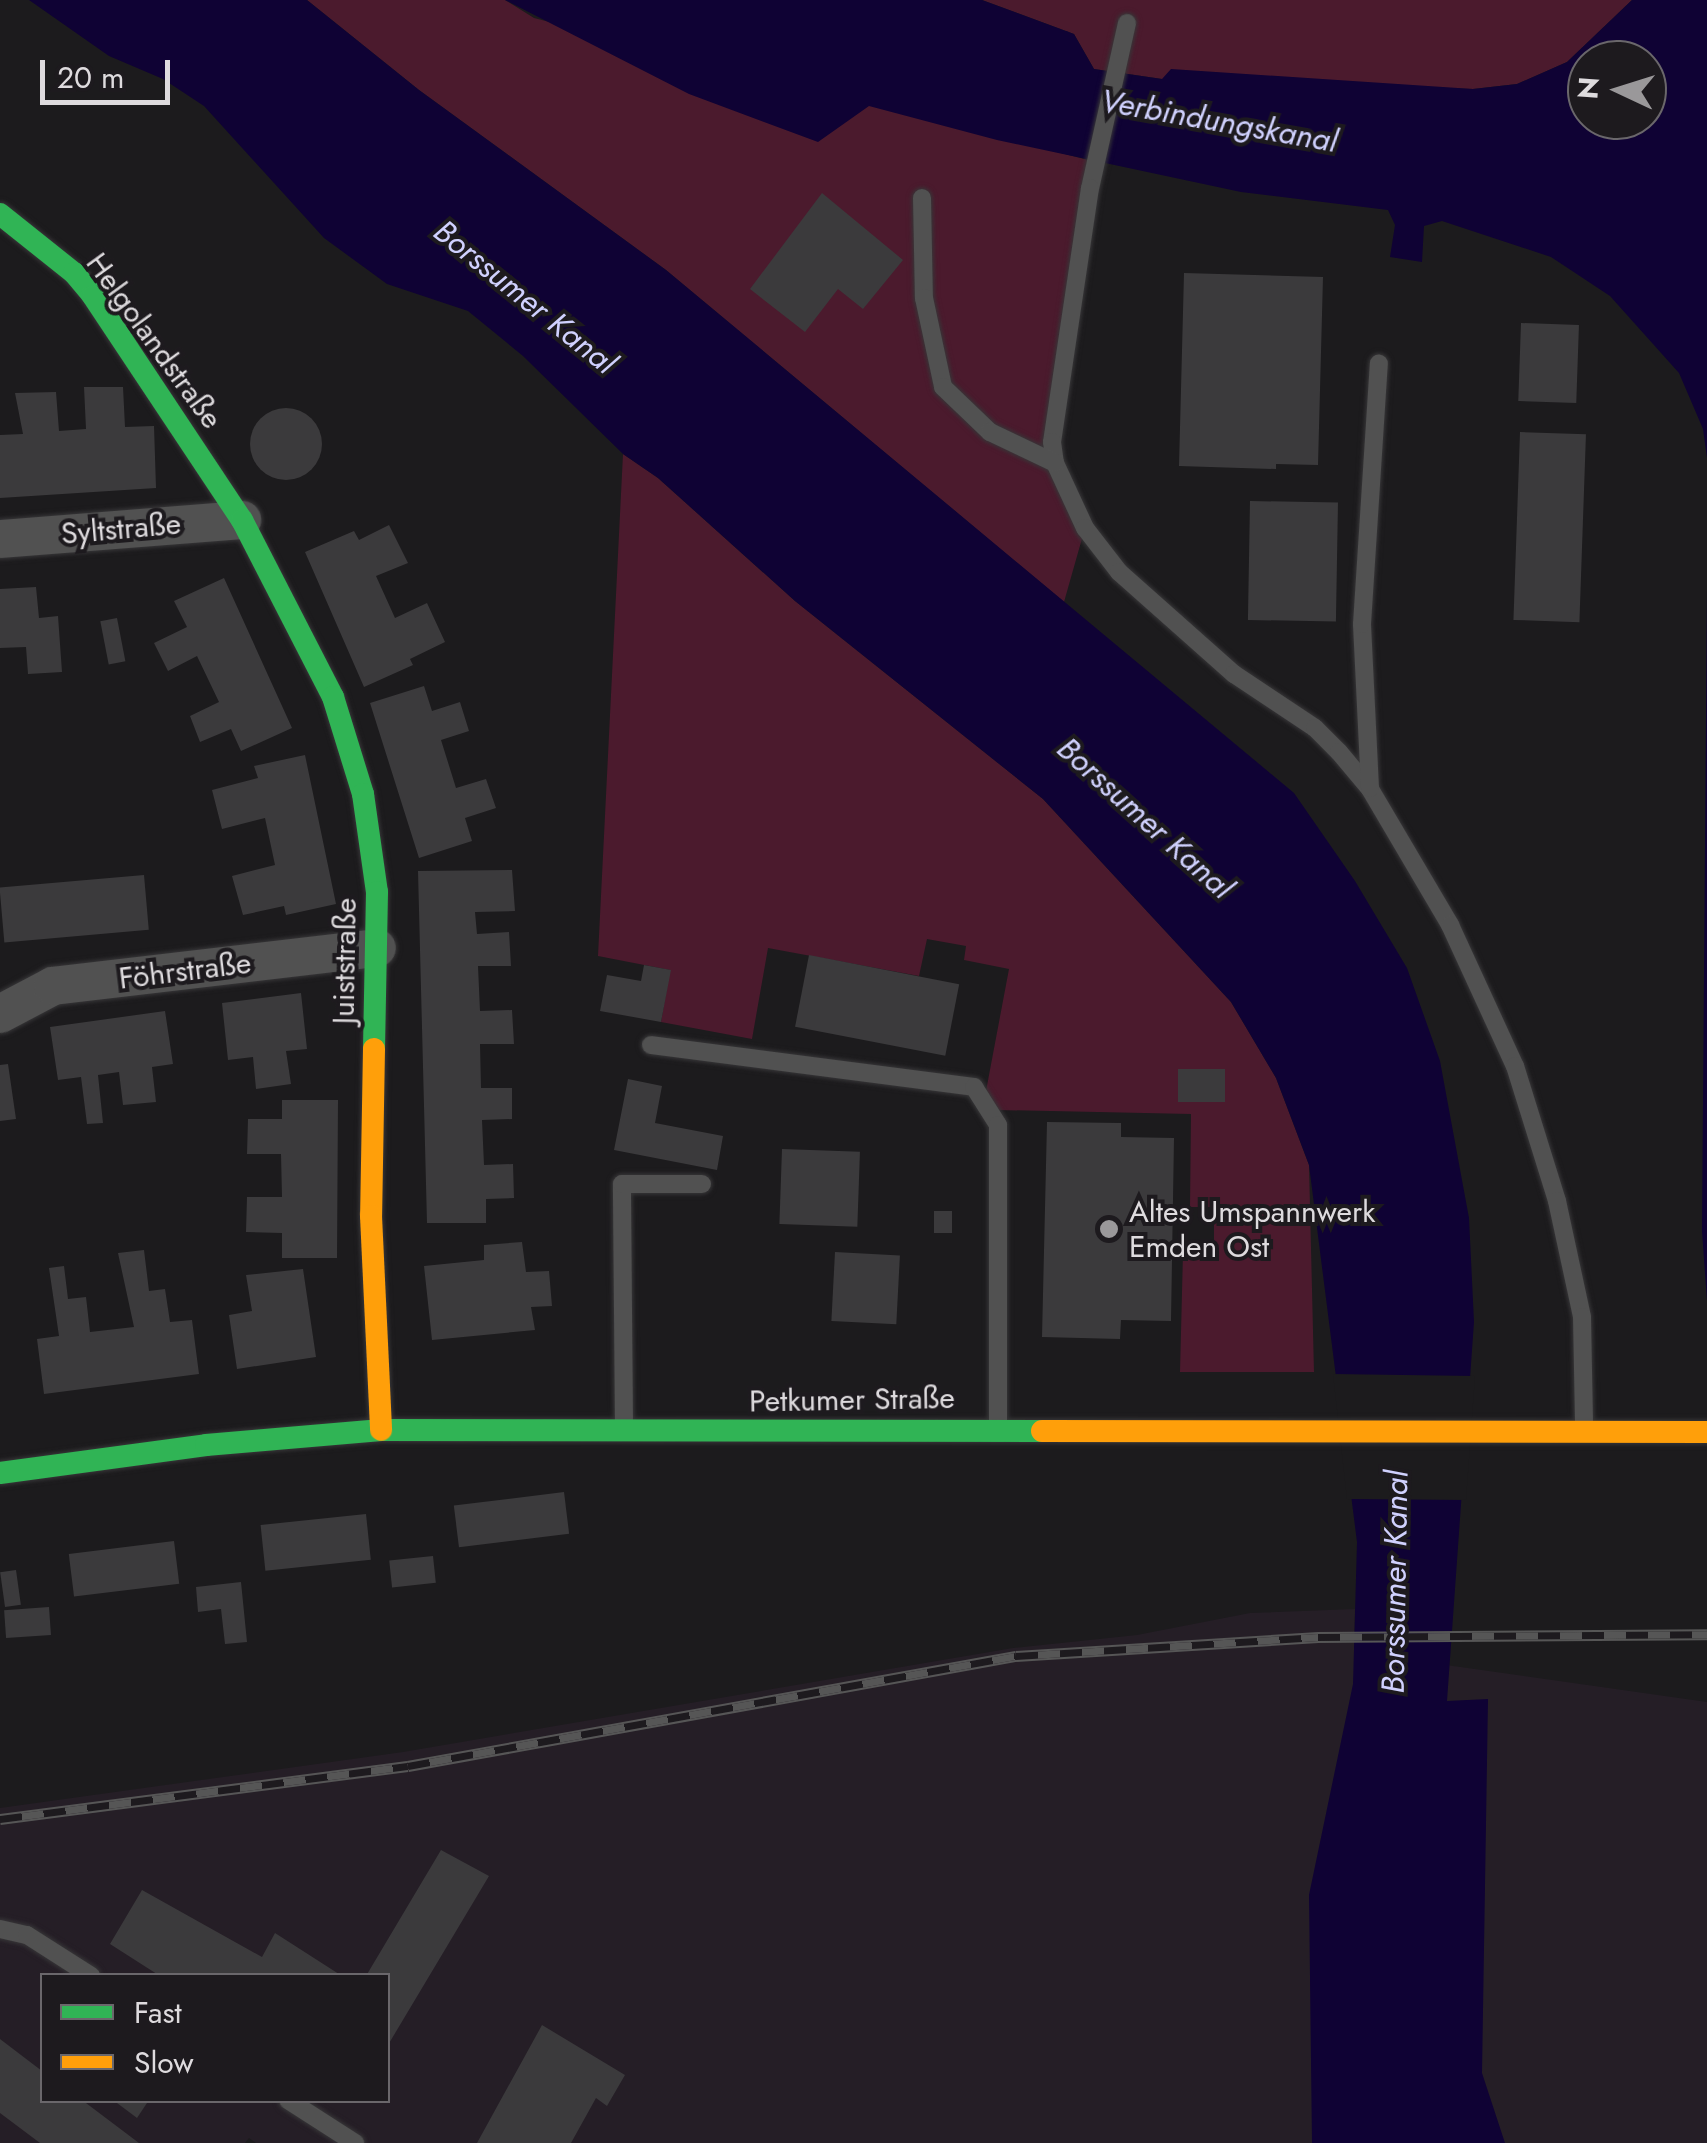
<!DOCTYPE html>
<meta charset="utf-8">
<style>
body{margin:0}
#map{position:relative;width:1707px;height:2143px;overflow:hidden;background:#1c1b1d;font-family:Jost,sans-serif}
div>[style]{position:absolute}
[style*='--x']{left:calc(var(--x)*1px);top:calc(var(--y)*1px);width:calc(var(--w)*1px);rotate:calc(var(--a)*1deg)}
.built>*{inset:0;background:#251e26}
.green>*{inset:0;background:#4b1a2d}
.water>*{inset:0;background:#0f0234}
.pier>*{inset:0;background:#1c1b1d}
.building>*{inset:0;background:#3b3a3c;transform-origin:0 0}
.round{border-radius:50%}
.roads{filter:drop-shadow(0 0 2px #373638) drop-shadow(0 0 2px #373638)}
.lane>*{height:18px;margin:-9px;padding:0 9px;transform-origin:9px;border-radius:9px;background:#515151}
.street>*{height:38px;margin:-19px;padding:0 19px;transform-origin:19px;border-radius:19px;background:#515151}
.fast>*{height:22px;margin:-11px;padding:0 11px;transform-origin:11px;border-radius:11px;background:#30b455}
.slow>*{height:22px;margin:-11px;padding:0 11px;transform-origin:11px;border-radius:11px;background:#ff9f0a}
.rail>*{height:11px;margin-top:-5.5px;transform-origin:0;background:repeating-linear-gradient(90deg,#1d1a1e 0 22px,#565656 0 44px);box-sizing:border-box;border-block:2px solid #565656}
.dots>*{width:28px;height:28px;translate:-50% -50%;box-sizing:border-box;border:5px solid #1d1a1e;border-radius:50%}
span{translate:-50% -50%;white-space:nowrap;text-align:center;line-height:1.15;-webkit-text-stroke:8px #1d1a1e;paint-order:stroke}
.street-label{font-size:30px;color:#dedbde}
.poi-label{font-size:30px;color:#dedbde}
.left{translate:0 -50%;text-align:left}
.water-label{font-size:32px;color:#d0d1fe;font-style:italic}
.legend{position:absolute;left:40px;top:1973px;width:350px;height:130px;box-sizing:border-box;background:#1d1a1e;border:2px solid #6a676b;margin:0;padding:12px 18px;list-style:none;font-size:30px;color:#dedbde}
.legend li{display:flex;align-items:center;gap:20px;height:50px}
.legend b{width:50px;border:2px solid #6a676b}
.north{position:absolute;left:1567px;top:40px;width:100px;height:100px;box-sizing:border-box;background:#1d1a1e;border:2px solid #6a676b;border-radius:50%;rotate:274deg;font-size:28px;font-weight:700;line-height:40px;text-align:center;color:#dedbde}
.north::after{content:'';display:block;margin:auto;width:35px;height:45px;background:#9a989a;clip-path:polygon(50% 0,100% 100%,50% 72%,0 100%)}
.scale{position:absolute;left:40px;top:60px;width:130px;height:45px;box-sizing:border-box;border:5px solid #dedbde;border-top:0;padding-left:12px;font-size:30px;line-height:35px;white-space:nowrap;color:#dedbde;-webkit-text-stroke:8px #1d1a1e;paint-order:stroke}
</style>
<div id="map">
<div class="built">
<i style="clip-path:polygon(evenodd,1355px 1609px,1354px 1652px,1707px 1702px,1707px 2143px,256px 2143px,249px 2138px,245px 2143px,0 2143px,0 1808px,403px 1752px,1013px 1648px,1137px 1635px,1250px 1613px,1355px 1609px,42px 1976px,388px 1976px,388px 2100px,42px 2100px,42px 1976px)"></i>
</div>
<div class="green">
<i style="clip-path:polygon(307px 0,505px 0,534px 18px,1096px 162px,1052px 442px,1085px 528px,1064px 602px,666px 270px,419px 90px)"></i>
<i style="clip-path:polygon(982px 0,1632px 0,1567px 62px,1517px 84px,1473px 89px,1162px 79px,1094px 69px,1074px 34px)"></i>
<i style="clip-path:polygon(623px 454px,658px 478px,795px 601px,1043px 799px,1231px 1002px,1276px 1078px,1309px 1165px,1314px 1372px,1180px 1372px,1183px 1252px,1214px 1252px,1214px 1207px,1190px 1207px,1191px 1114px,998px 1110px,986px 1091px,1009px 969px,964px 960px,966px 946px,927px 939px,919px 976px,768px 948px,752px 1039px,661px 1022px,670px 970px,598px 956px)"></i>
</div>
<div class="water">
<i style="clip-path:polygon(29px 0,307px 0,419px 90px,666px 270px,1294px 793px,1355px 881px,1407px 968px,1440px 1061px,1469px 1218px,1474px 1322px,1447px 1701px,1488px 1699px,1482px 2073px,1505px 2143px,1312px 2143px,1309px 1895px,1353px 1684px,1357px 1542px,1309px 1165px,1276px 1078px,1231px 1002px,1043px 799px,795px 601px,658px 478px,623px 454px,523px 356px,468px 311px,387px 284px,324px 238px,204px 106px,163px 79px,109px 56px)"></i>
<i style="clip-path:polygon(evenodd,505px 0,982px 0,1074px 34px,1094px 69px,1162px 79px,1171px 69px,1473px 89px,1517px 84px,1567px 62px,1632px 0,1707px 0,1707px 458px,1703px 429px,1679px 373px,1610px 296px,1551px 257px,1442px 221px,1424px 226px,1422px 262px,1390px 257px,1395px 225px,1388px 210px,1241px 192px,997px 140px,869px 106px,818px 142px,689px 94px,505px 0,1587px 60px,1647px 60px,1647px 120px,1587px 120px,1587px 60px)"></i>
<i style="clip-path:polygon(1707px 587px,1707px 1301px,1702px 1231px)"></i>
</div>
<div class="pier">
<i style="clip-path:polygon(1333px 1374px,1475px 1376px,1466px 1500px,1347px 1499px)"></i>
</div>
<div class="building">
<i style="clip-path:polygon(822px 193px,903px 260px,863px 309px,838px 289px,805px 332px,750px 289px)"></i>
<i style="clip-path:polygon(1184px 273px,1323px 277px,1318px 465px,1276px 464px,1276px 469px,1179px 466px)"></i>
<i style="left:1521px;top:323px;width:58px;height:78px;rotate:2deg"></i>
<i style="clip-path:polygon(84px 387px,123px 387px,125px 427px,154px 426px,156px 488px,0 498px,0 435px,23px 434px,15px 393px,56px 392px,59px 431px,86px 429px)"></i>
<i class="round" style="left:250px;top:408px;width:72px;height:72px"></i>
<i style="left:1520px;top:432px;width:66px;height:188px;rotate:2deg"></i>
<i style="left:1250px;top:501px;width:88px;height:119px;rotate:1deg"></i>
<i style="clip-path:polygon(389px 525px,408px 563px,376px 576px,395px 618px,427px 603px,445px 642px,410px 659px,413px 665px,364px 687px,305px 552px,354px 531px,359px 540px)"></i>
<i style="clip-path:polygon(224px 578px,292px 728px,241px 751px,231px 729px,200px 742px,190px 716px,219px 702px,197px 656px,168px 671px,154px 643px,187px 627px,174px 601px)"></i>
<i style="clip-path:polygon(36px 587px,39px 618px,58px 616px,62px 672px,28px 674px,26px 647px,0 648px,0 589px)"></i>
<i style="left:117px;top:618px;width:44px;height:17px;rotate:79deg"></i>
<i style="clip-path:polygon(424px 686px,432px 711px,460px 702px,469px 731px,441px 740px,456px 788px,486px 779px,496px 808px,465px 818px,472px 841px,419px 858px,370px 703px)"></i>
<i style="clip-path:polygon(305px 755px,336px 904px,286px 915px,284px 906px,243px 915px,232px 876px,275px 865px,265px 818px,222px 829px,212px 790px,258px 778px,254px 766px)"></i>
<i style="clip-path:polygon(512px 870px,515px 911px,475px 912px,477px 934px,509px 932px,511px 966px,478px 966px,480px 1011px,512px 1010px,514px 1044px,480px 1044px,481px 1088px,512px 1088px,512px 1119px,482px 1120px,484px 1165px,513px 1164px,514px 1198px,486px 1199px,486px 1223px,427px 1223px,418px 871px)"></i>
<i style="left:144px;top:875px;width:55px;height:145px;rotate:85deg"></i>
<i style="left:809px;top:955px;width:153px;height:73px;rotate:11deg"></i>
<i style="clip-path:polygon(644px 965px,671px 970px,661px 1022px,600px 1011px,607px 975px,641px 981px)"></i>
<i style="clip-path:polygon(301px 993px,307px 1049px,286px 1051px,291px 1084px,256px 1089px,253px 1057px,228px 1060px,222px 1003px)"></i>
<i style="clip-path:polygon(165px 1011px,173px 1064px,152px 1067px,156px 1102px,123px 1105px,119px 1072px,98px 1075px,103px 1123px,87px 1124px,81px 1077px,58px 1080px,50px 1027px)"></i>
<i style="clip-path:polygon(8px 1064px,16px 1119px,0 1121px,0 1065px)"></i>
<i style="left:1178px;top:1069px;width:47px;height:33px"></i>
<i style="clip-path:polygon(628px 1079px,662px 1086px,655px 1123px,723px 1136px,717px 1170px,614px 1150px)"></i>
<i style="clip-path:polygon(282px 1100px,338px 1100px,337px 1258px,282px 1258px,282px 1233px,246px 1232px,247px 1197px,282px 1197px,281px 1154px,247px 1154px,248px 1119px,282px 1119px)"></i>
<i style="clip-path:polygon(1047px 1122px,1121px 1123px,1121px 1137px,1174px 1138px,1171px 1321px,1121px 1320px,1120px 1339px,1042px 1337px)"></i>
<i style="left:782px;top:1149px;width:78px;height:75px;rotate:2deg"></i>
<i style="left:934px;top:1211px;width:18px;height:22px"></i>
<i style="clip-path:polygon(522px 1242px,526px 1272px,549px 1271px,552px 1306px,531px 1307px,535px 1330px,432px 1340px,424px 1266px,484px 1260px,484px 1245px)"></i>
<i style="clip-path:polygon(144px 1250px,149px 1291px,165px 1289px,170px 1322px,192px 1320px,199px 1374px,44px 1394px,37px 1339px,59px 1336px,49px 1268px,64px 1266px,68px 1299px,86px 1297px,90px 1332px,134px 1327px,118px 1253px)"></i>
<i style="left:835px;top:1252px;width:65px;height:69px;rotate:3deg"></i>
<i style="clip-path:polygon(303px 1269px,316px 1357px,237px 1369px,229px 1315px,252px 1311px,246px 1275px)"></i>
<i style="left:564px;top:1492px;width:42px;height:111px;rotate:83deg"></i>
<i style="left:366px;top:1514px;width:46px;height:106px;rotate:84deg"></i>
<i style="left:174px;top:1541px;width:43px;height:106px;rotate:83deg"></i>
<i style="left:433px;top:1556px;width:27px;height:44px;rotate:84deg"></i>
<i style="left:16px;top:1570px;width:35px;height:16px;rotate:82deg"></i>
<i style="clip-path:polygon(241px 1582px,247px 1642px,225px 1644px,221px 1609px,198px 1612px,196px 1587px)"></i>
<i style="left:49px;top:1607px;width:28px;height:45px;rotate:86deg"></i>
<i style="clip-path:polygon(441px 1850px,489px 1876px,388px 2045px,388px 1976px,366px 1976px)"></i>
<i style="clip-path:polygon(142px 1890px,262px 1957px,275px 1933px,342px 1976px,160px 1976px,110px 1944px)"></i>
<i style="clip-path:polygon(542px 2025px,625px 2075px,607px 2106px,596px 2098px,571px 2143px,477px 2143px)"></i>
<i style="clip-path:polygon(0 2039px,42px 2071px,42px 2100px,82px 2100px,139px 2143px,40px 2143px,0 2113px)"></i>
<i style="clip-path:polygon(113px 2100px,149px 2100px,137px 2118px)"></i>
</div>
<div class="roads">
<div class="lane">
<i style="--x:1127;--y:23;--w:169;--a:102.6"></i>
<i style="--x:1090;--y:188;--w:257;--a:98.5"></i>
<i style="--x:1052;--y:442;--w:21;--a:82"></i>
<i style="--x:1055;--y:463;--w:72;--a:65.2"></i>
<i style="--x:1085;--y:528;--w:56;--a:52.3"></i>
<i style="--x:1119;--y:572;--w:154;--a:41.6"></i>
<i style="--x:1234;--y:674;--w:97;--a:33.7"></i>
<i style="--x:1315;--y:728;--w:34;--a:45"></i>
<i style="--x:1339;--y:752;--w:48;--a:50"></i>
<i style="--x:1370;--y:789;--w:158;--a:59.5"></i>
<i style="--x:1450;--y:925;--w:155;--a:65.3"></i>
<i style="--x:1515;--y:1066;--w:141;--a:72.7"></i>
<i style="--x:1557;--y:1201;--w:119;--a:77.8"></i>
<i style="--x:1582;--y:1317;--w:108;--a:88.9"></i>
<i style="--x:922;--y:198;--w:100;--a:88.9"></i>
<i style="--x:924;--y:298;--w:91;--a:77.9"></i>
<i style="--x:943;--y:387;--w:65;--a:43.8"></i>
<i style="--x:990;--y:432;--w:72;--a:25.5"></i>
<i style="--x:1370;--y:788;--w:164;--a:-92.8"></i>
<i style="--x:1362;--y:624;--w:261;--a:-86.3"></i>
<i style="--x:651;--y:1045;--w:326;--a:7.4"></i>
<i style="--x:974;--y:1087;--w:45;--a:57.7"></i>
<i style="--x:998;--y:1125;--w:303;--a:90"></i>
<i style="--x:624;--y:1425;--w:241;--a:-90.5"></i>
<i style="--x:622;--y:1184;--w:80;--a:0"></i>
<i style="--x:0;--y:1929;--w:28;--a:13"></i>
<i style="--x:27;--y:1935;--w:76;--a:32.6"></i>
<i style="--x:288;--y:2100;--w:80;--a:32.7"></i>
</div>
<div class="street">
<i style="--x:0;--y:539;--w:243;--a:-4.5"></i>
<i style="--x:0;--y:1014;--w:60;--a:-27.8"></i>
<i style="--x:53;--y:986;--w:326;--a:-6.7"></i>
</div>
<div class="fast">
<i style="--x:0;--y:214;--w:95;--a:38.6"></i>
<i style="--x:74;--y:273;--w:30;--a:50"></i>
<i style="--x:93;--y:296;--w:269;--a:56.4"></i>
<i style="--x:242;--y:520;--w:199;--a:62.8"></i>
<i style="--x:333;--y:697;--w:102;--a:72.8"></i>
<i style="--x:363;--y:794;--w:99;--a:81.9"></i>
<i style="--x:377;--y:892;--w:157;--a:91.1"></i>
<i style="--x:0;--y:1473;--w:208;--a:-7.7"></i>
<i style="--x:206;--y:1445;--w:176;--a:-4.9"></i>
<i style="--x:381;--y:1430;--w:661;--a:0.09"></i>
</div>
<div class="slow">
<i style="--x:374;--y:1049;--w:167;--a:91"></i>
<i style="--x:371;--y:1216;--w:214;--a:87.3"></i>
<i style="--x:1042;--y:1431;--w:665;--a:0.09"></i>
</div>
</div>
<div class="rail">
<i style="--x:0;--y:1819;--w:411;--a:-7.4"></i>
<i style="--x:408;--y:1766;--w:618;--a:-10.26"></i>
<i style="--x:1016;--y:1656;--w:303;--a:-3.6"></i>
<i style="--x:1318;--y:1637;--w:389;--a:-0.4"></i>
</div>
<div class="dots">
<i style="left:1109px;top:1229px;background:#9a989a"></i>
</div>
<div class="street-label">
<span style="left:154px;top:341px;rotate:54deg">Helgolandstraße</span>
<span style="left:121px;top:529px;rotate:-5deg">Syltstraße</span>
<span style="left:345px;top:961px;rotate:-89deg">Juiststraße</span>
<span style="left:185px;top:971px;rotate:-7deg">Föhrstraße</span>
<span style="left:852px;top:1400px;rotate:-1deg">Petkumer Straße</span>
</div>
<div class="poi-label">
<span class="left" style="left:1129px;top:1229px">Altes Umspannwerk<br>Emden Ost</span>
</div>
<div class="water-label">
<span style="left:1219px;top:121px;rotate:10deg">Verbindungskanal</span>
<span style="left:525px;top:297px;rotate:39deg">Borssumer Kanal</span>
<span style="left:1145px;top:818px;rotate:42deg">Borssumer Kanal</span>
<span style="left:1395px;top:1582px;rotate:-89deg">Borssumer Kanal</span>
</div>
<ul class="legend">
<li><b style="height:12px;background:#30b455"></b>Fast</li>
<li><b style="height:12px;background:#ff9f0a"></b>Slow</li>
</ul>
<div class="north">N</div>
<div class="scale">20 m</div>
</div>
